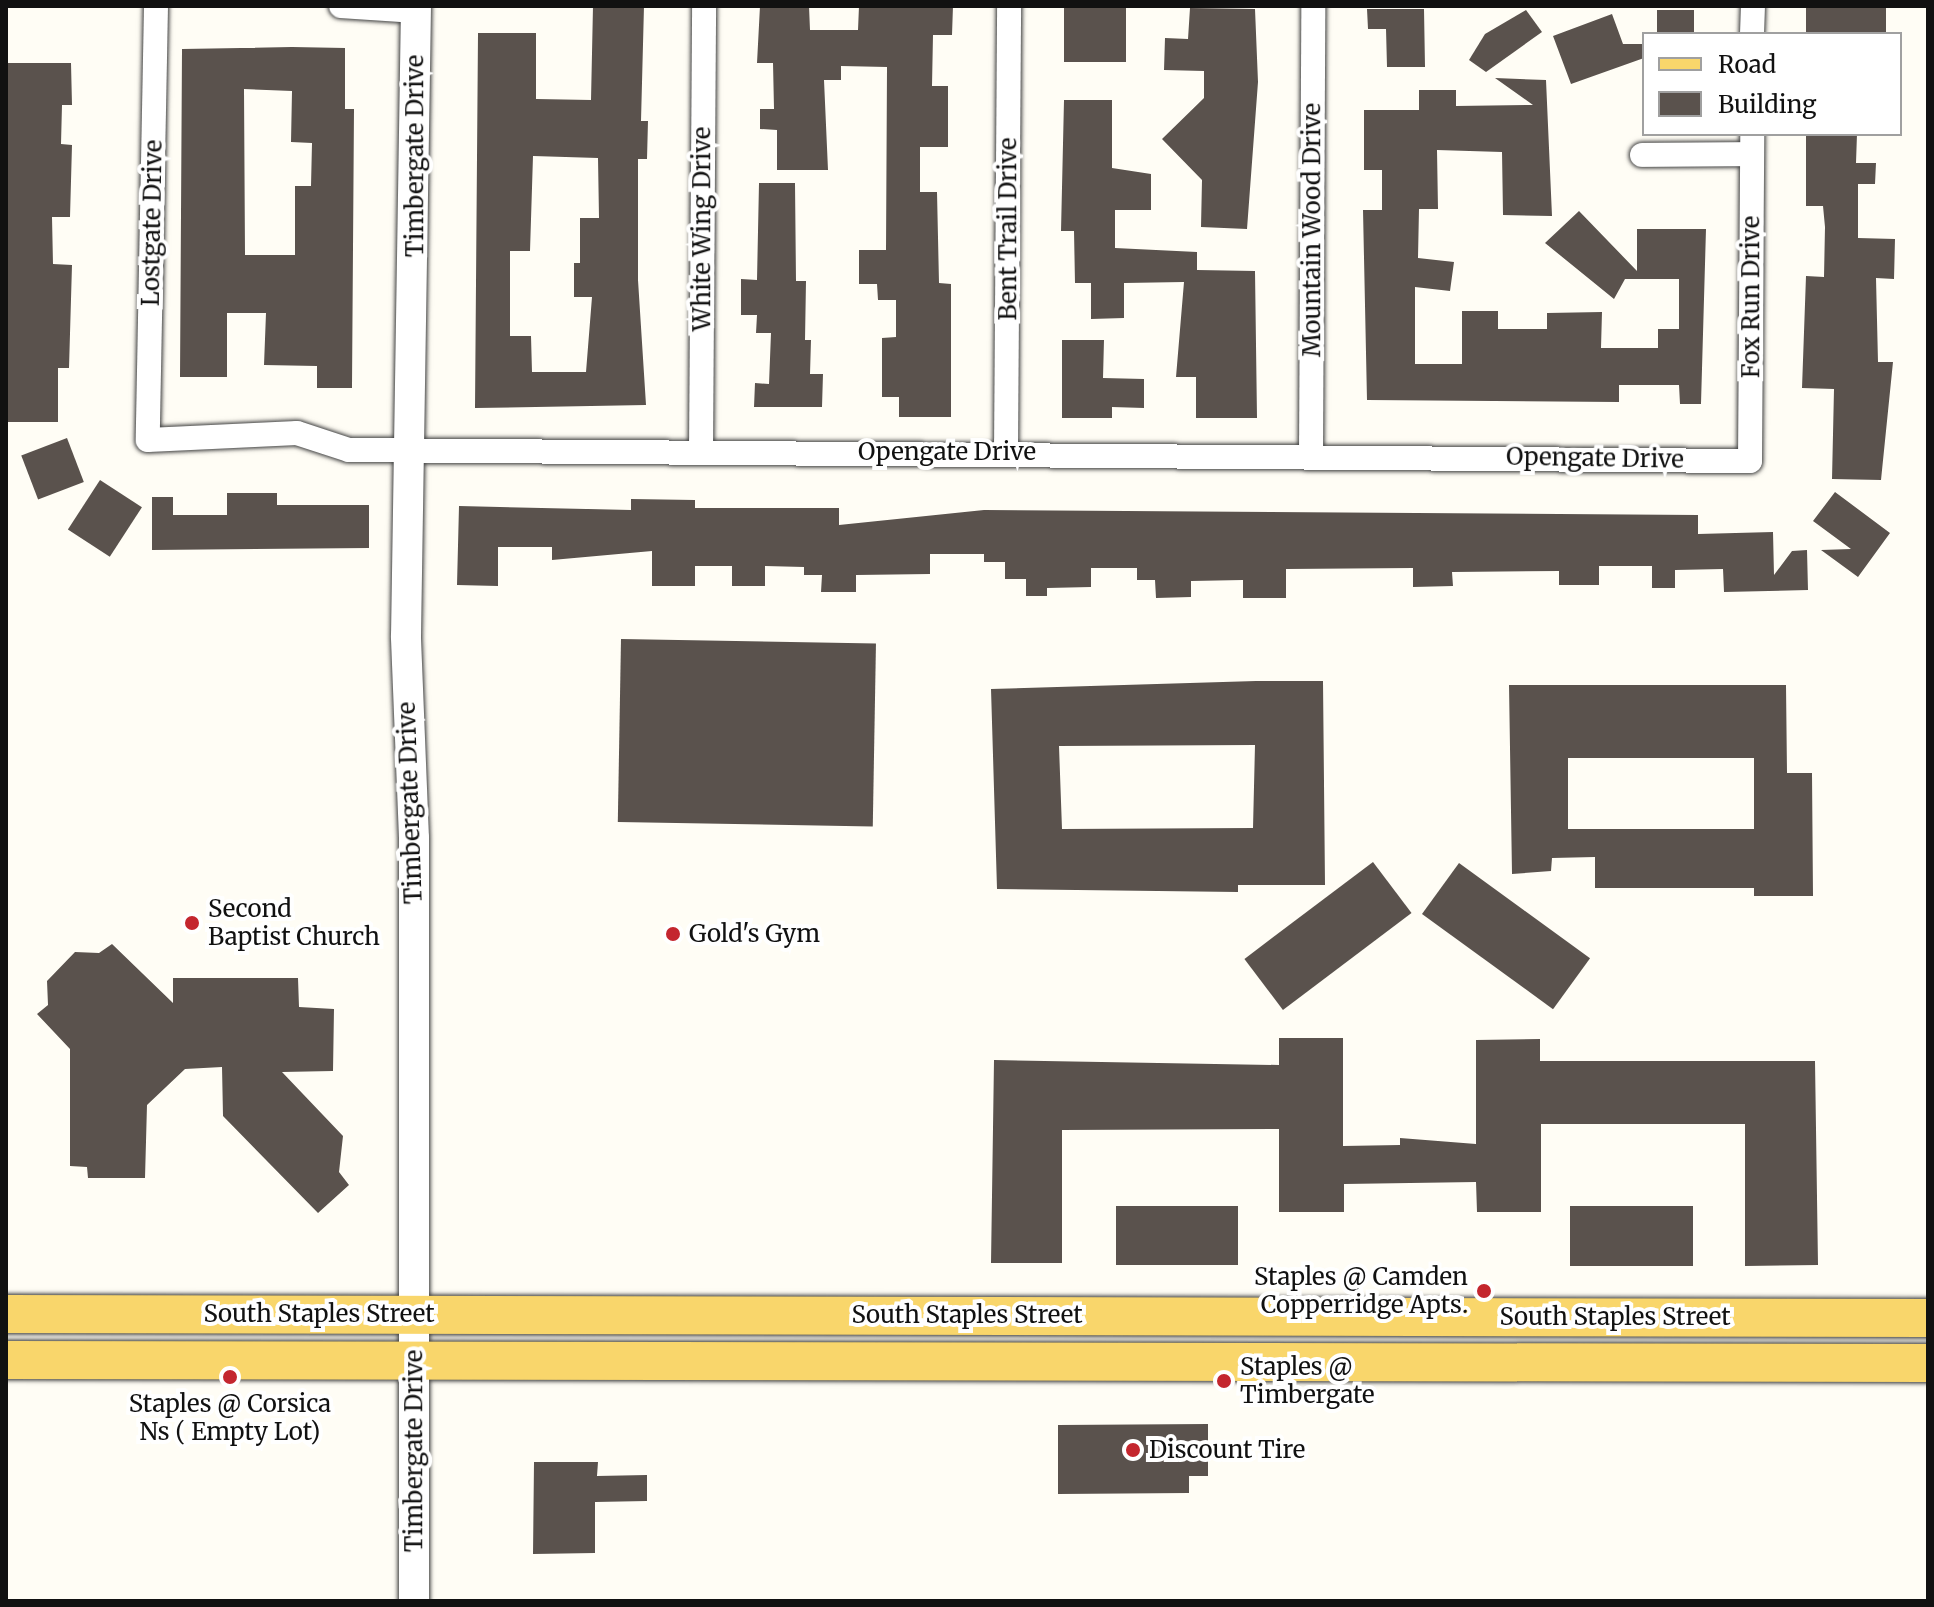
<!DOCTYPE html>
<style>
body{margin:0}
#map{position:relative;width:1934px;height:1607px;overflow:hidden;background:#fffdf5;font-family:Merriweather,serif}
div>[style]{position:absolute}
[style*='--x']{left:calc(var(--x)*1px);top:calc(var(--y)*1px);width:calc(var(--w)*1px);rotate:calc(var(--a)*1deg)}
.building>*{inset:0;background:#5a524d;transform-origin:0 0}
.roads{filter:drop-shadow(0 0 2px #444) drop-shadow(0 0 2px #444)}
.minor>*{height:24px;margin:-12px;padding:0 12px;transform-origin:12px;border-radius:12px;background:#fff}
.tertiary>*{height:30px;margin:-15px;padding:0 15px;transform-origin:15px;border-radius:15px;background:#fff}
.primary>*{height:38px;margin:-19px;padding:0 19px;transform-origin:19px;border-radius:19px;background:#f9d66b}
.dots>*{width:22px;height:22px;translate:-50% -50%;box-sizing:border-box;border:4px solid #fff;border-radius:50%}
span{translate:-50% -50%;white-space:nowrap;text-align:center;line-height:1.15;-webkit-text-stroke:8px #fff;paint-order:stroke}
.street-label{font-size:24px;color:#111}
.poi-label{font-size:24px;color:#111}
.left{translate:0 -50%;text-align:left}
.right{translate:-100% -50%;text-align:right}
.frame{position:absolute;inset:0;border:8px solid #111;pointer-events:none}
.legend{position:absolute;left:1642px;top:32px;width:260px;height:104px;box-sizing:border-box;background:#fff;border:2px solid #a0a0a0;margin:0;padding:10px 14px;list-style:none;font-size:24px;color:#111}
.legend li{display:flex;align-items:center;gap:16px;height:40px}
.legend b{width:40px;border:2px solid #a0a0a0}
</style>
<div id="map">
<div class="building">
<i style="clip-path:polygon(evenodd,593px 6px,644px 6px,641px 121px,648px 121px,647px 159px,638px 159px,638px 280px,646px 405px,475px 408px,478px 33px,536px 33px,536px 99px,591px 100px,593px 6px,533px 156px,598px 158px,599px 218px,580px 218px,580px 263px,574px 263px,574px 297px,592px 297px,586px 372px,532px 372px,531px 336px,510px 336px,510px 251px,530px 251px,533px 156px)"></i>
<i style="clip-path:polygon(760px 6px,809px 6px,810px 30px,858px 30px,859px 6px,953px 6px,952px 35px,933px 35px,932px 86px,948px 86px,948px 147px,920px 147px,920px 192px,937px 192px,939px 283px,951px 284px,951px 417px,899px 417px,899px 397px,882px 397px,882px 338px,896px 337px,896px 300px,878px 300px,877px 284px,859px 284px,859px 250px,886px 250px,887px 67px,841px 66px,841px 80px,824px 80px,828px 170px,777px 170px,777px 130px,760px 129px,760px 109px,774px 109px,773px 63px,757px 63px)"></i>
<i style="left:1064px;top:6px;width:62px;height:56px"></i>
<i style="left:1806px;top:6px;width:80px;height:28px"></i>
<i style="clip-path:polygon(1190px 8px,1255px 9px,1258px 82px,1247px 229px,1201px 227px,1202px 180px,1162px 139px,1204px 98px,1204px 71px,1164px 70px,1165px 38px,1188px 39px)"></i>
<i style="clip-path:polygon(1367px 9px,1424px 9px,1425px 67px,1387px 67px,1386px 29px,1368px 29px)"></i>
<i style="clip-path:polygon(1526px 10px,1542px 32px,1486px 72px,1469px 60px,1485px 34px)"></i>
<i style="left:1694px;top:10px;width:24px;height:37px;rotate:90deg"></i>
<i style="clip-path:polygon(1612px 14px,1623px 44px,1644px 44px,1644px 58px,1571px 84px,1553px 36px)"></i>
<i style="clip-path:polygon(evenodd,292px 47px,345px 48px,345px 109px,354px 109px,352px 388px,317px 388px,317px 366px,264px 365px,266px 313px,227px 313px,227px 377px,180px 377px,182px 49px,292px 47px,244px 89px,292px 91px,291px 142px,312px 143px,311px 186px,295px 186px,295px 255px,245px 255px,244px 89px)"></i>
<i style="clip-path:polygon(6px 63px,71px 63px,72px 105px,62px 105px,61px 144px,72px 145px,70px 217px,52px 217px,53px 264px,72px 265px,69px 368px,58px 368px,58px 422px,6px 422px)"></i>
<i style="clip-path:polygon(1495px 78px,1546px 80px,1552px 216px,1503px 215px,1502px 152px,1437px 150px,1438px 209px,1419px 209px,1418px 258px,1454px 262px,1450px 291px,1415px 287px,1415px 364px,1462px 364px,1462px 311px,1498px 311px,1498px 329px,1547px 329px,1547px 313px,1602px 312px,1601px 348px,1658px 348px,1658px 329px,1679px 329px,1679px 279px,1625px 279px,1614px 299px,1545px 243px,1579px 211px,1637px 271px,1637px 229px,1706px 229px,1701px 404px,1680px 404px,1679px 385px,1619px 385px,1619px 402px,1367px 400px,1363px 210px,1382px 210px,1382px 170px,1364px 170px,1364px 110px,1419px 110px,1419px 90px,1456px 90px,1456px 106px,1533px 105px)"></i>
<i style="clip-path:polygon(1064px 100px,1112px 100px,1112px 168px,1151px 174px,1151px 210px,1115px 210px,1115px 248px,1197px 252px,1197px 270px,1255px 271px,1257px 418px,1196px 418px,1196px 377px,1176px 377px,1184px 282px,1124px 283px,1124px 318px,1091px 319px,1091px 283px,1075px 283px,1074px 231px,1061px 231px)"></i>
<i style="clip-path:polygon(1806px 134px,1857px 134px,1856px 163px,1876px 163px,1875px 184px,1858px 184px,1858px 238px,1895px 239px,1894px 279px,1876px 278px,1878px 362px,1893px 362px,1881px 480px,1832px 479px,1834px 389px,1802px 388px,1806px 276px,1824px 277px,1825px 227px,1823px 206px,1806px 206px)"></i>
<i style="clip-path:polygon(759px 183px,795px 183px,796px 281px,806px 281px,805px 340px,811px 340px,810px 374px,823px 374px,822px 407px,754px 407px,755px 383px,769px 384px,771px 333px,756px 333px,757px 315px,741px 315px,741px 279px,757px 280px)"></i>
<i style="clip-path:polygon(1062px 340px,1104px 340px,1103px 378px,1144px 379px,1144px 408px,1112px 407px,1112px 418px,1062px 418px)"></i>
<i style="left:67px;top:438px;width:47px;height:49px;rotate:69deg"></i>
<i style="left:100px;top:480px;width:50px;height:59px;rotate:33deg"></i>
<i style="clip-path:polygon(1835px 492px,1890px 533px,1858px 577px,1821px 550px,1851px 549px,1813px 521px)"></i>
<i style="clip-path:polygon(227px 493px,277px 493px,277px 505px,369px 505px,369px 548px,152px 550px,152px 497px,173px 497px,173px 515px,227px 515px)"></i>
<i style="clip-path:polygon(631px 499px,695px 500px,695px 508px,839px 508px,839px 525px,984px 510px,1698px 515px,1698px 534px,1773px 532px,1774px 575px,1792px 551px,1807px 550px,1808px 590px,1724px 592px,1723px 569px,1675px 570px,1675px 588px,1652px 588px,1652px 566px,1599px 566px,1599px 585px,1559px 585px,1559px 571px,1452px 572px,1453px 586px,1413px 587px,1413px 568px,1286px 569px,1286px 598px,1243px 598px,1243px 580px,1191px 581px,1191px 597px,1156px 598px,1155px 580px,1137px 580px,1137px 568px,1091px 568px,1091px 587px,1047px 588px,1047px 596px,1026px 596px,1026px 579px,1005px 579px,1005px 562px,984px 562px,984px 554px,930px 554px,930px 574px,856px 575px,856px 592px,821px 592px,822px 575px,804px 575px,804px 567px,765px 566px,765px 586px,732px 586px,732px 566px,695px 566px,695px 586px,652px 586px,652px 551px,552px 560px,552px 547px,498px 547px,498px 586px,457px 585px,459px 506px,631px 510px)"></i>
<i style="left:621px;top:639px;width:255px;height:183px;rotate:1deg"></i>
<i style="clip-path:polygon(evenodd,1256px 681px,1323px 681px,1325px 885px,1238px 885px,1238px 892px,997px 889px,991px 689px,1256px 681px,1255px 745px,1253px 828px,1062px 829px,1059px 746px,1255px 745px)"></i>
<i style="clip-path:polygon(evenodd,1509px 685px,1786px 685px,1787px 773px,1812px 773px,1813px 896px,1754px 896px,1754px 888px,1595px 888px,1595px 857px,1552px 858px,1551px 871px,1512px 874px,1509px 685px,1568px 758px,1754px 758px,1754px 829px,1568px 829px,1568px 758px)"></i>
<i style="left:1373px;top:862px;width:64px;height:161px;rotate:53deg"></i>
<i style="left:1459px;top:863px;width:162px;height:63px;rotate:36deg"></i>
<i style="clip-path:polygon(112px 944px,173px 1003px,173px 978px,298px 978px,299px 1007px,334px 1009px,333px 1071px,282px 1072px,343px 1136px,339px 1172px,349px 1185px,318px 1213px,223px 1116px,222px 1067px,185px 1069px,147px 1105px,145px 1178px,88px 1178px,87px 1167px,70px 1166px,70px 1049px,37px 1014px,48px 1005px,47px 981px,75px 952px,99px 953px)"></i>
<i style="clip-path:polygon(1279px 1038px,1343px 1038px,1343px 1146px,1400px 1145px,1400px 1138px,1476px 1144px,1476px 1040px,1540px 1039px,1540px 1061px,1815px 1061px,1818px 1265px,1745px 1266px,1745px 1124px,1541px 1124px,1541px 1212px,1477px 1212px,1476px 1182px,1344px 1184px,1344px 1212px,1279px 1212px,1279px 1129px,1062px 1130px,1062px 1263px,991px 1263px,994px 1060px,1279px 1065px)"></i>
<i style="left:1116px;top:1206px;width:122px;height:59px"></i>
<i style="left:1570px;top:1206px;width:123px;height:60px"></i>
<i style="clip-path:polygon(1208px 1424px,1208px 1476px,1189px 1476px,1189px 1493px,1058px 1494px,1058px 1425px)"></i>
<i style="clip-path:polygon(534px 1462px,598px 1462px,597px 1476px,647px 1475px,647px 1501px,595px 1502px,595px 1553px,533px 1554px)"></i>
</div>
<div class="roads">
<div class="minor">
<i style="--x:156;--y:6;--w:434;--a:91.1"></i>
<i style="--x:148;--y:440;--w:149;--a:-2.7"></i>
<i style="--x:297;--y:433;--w:55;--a:18.1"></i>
<i style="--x:349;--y:450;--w:1401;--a:0.45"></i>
<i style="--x:1750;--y:461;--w:327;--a:-89.6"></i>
<i style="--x:341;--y:6;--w:75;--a:3.8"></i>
<i style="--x:1752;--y:34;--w:28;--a:-88"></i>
<i style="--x:1642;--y:155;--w:110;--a:-0.5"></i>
<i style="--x:701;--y:452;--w:446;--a:-89.6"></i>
<i style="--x:1006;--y:452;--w:446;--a:-89.6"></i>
<i style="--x:1311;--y:455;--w:449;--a:-89.7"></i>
</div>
<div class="tertiary">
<i style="--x:414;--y:1601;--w:763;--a:-90"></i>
<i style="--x:414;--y:838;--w:202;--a:-92.3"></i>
<i style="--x:406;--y:636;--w:630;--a:-89.09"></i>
</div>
<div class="primary">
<i style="--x:6;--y:1314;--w:1922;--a:0.12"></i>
<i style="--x:6;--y:1360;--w:1922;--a:0.09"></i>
</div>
</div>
<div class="dots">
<i style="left:192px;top:923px;background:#c4262e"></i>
<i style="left:673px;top:934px;background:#c4262e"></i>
<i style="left:1484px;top:1291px;background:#c4262e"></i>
<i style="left:230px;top:1377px;background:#c4262e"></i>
<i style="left:1224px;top:1381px;background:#c4262e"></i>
<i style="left:1133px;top:1450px;background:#c4262e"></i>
</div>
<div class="street-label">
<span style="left:415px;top:156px;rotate:-90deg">Timbergate Drive</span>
<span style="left:152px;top:223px;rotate:-89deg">Lostgate Drive</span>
<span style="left:702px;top:229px;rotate:-90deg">White Wing Drive</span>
<span style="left:1008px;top:229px;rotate:-90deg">Bent Trail Drive</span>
<span style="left:1312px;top:230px;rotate:-90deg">Mountain Wood Drive</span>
<span style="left:1751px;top:297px;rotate:-90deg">Fox Run Drive</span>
<span style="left:947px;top:452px">Opengate Drive</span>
<span style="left:1595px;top:458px;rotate:1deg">Opengate Drive</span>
<span style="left:410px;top:803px;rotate:-92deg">Timbergate Drive</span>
<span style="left:319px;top:1314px">South Staples Street</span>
<span style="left:967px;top:1315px">South Staples Street</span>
<span style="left:1615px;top:1317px">South Staples Street</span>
<span style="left:414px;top:1451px;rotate:-90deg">Timbergate Drive</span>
</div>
<div class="poi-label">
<span class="left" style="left:208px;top:923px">Second<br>Baptist Church</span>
<span class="left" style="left:689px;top:934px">Gold's Gym</span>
<span class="right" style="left:1468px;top:1291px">Staples @ Camden<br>Copperridge Apts.</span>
<span class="left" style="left:1240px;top:1381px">Staples @<br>Timbergate</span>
<span style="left:230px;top:1418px">Staples @ Corsica<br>Ns ( Empty Lot)</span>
<span class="left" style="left:1149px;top:1450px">Discount Tire</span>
</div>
<div class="frame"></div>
<ul class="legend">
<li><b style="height:10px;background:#f9d66b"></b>Road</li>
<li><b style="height:22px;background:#5a524d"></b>Building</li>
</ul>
</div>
